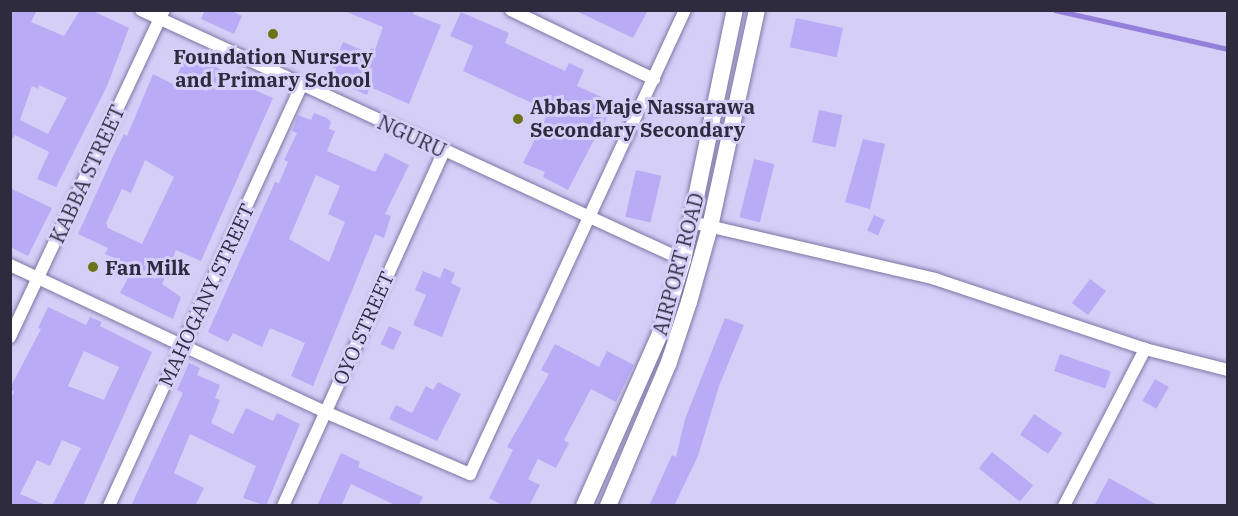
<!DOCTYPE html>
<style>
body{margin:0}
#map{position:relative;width:1238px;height:516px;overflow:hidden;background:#d5cef7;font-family:"IBM Plex Serif",serif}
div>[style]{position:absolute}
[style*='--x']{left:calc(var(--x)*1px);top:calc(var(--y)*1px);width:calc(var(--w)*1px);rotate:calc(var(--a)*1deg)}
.stream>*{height:4.5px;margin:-2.25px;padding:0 2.25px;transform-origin:2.25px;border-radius:2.25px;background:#947fdb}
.building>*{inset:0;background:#baabf7;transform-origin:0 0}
.roads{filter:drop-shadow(0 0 2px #7e76a4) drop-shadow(0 0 2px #7e76a4)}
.minor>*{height:12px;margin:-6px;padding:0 6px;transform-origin:6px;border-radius:6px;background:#fff}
.secondary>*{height:16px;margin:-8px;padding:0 8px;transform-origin:8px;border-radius:8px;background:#fff}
.dots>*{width:16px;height:16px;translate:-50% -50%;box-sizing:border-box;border:3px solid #d5cef7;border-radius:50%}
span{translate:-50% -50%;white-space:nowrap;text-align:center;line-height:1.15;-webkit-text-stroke:6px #d5cef7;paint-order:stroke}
.poi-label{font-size:20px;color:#2e2b3e;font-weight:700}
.left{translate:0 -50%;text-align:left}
.street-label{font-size:20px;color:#2e2b3e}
.frame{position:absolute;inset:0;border:12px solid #2e2b3e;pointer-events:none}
</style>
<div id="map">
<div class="stream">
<i style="--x:1055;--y:10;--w:177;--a:12.7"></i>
</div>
<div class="building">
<i style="clip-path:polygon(evenodd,10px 10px,37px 10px,31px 22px,64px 36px,80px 10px,91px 10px,129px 28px,107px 86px,56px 187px,37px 179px,49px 152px,15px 135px,10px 142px,10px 10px,39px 85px,67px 98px,48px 134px,20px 120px,32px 86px,38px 89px,39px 85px)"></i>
<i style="clip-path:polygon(205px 10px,230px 10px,242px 16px,234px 34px,201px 19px)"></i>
<i style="clip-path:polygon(342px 10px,415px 10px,413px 14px,441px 25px,409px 104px,370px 87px,367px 95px,353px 89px,354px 85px,330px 74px,343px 42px,369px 53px,371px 48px,375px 50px,383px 27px)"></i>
<i style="clip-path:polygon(574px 10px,648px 10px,633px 38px)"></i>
<i style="clip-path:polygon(461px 12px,509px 33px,505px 43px,565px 71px,569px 63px,584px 70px,577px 86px,613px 102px,598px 139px,595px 138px,568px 190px,543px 177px,545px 172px,523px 163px,549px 111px,463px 71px,473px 46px,450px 36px)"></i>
<i style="left:796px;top:18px;width:48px;height:30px;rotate:12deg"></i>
<i style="clip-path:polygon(evenodd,189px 50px,219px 65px,217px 68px,233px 75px,231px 80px,273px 98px,201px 261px,176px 250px,162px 284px,181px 297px,173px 319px,120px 293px,134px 266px,105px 254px,108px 248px,78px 234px,115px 152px,124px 134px,127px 136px,153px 74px,173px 84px,189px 50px,145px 160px,174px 177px,142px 244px,108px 228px,106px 223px,122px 189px,131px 193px,145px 160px)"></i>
<i style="left:819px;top:110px;width:24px;height:33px;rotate:12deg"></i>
<i style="clip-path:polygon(evenodd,314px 113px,327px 118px,331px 122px,329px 129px,335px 131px,327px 151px,375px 172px,385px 153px,409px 165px,385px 214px,391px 216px,384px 238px,375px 234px,313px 386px,291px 376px,305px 343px,270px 328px,262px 347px,233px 333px,228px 342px,208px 332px,275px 182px,279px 183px,288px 162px,284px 160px,297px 133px,292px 131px,298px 115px,311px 120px,314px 113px,316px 175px,340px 186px,328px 214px,345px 222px,329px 262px,289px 239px,316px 175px)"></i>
<i style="clip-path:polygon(863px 139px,885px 144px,870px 209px,845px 202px)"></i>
<i style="left:754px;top:159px;width:21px;height:60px;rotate:14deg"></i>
<i style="left:636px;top:170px;width:26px;height:48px;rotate:13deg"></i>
<i style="clip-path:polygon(10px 188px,52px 208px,28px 256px,10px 247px)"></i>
<i style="left:874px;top:215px;width:12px;height:17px;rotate:24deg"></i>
<i style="clip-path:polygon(444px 268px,455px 273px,451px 283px,461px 288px,442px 337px,413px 325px,426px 295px,415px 290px,423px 271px,440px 278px)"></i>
<i style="left:1090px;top:279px;width:20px;height:30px;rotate:37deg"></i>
<i style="clip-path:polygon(evenodd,48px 307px,86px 325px,90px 317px,102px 322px,100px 326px,152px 352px,83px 506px,52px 506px,81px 448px,62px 440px,50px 466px,37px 460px,20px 494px,48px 506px,10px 506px,10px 400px,14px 392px,10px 388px,41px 329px,38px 328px,48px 307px,84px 351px,119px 367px,104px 400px,68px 386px,84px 351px)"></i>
<i style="clip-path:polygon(725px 318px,744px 325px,719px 386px,698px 456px,674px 506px,649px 506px,672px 455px,676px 457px,685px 419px)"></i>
<i style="left:389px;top:326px;width:14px;height:20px;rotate:25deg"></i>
<i style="clip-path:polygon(555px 344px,599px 367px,607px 351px,634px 365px,616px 402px,591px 389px,564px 440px,569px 443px,556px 468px,538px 459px,528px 479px,540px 485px,529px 506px,504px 506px,489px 498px,513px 450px,507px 447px,549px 374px,541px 370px)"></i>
<i style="left:1060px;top:354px;width:54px;height:18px;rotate:19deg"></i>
<i style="clip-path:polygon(189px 363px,200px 368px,197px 375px,220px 385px,215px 398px,220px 400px,211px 423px,233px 434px,246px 408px,273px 421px,277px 413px,300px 424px,266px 506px,243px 498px,256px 466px,190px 434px,174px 473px,204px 488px,195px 506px,131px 506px,183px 393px,177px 390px)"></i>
<i style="left:1155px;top:379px;width:16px;height:25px;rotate:30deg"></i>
<i style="clip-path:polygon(438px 382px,461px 394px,437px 441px,389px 419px,396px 405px,412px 413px,426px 386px,433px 390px)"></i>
<i style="left:1034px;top:414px;width:34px;height:25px;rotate:34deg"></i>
<i style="left:992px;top:452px;width:53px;height:21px;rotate:39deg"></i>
<i style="clip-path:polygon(341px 453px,360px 462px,358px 467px,423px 497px,418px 506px,397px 506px,351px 484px,341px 506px,317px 506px)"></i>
<i style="clip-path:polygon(1109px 478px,1159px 506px,1094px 506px)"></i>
</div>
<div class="roads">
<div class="minor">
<i style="--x:141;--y:10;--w:597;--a:24.76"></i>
<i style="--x:511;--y:10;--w:159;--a:25.8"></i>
<i style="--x:691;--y:222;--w:251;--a:13.1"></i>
<i style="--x:935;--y:279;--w:221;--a:18.4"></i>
<i style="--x:1145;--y:349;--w:86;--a:14.2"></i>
<i style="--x:10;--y:265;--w:348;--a:25"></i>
<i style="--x:325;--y:412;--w:158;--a:23.2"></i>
<i style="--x:470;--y:474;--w:511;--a:-65.14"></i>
<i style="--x:10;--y:337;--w:361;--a:-64.8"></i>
<i style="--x:109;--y:506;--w:463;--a:-65.4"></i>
<i style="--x:283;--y:506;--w:390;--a:-65.6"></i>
<i style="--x:1064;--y:506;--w:177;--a:-62.7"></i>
</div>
<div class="secondary">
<i style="--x:584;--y:506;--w:188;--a:-66.2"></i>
<i style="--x:660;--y:334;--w:77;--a:-72.7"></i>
<i style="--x:683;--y:260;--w:255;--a:-78.3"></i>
<i style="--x:608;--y:506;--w:156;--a:-67"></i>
<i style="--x:669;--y:362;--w:63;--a:-71.6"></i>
<i style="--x:689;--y:302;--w:78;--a:-74.4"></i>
<i style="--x:710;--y:227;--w:222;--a:-77.8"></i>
</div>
</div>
<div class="dots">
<i style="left:273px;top:34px;background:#6d7218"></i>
<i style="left:518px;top:119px;background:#6d7218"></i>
<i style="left:93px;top:267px;background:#6d7218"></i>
</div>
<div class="poi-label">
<span style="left:273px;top:68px">Foundation Nursery<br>and Primary School</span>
<span class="left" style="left:530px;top:118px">Abbas Maje Nassarawa<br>Secondary Secondary</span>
<span class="left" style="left:105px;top:267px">Fan Milk</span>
</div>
<div class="street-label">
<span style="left:412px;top:136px;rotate:25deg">NGURU</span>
<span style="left:87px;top:174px;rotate:-65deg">KABBA STREET</span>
<span style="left:678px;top:264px;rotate:-75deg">AIRPORT ROAD</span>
<span style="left:206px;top:295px;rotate:-65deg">MAHOGANY STREET</span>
<span style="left:363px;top:328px;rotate:-66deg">OYO STREET</span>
</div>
<div class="frame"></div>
</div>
